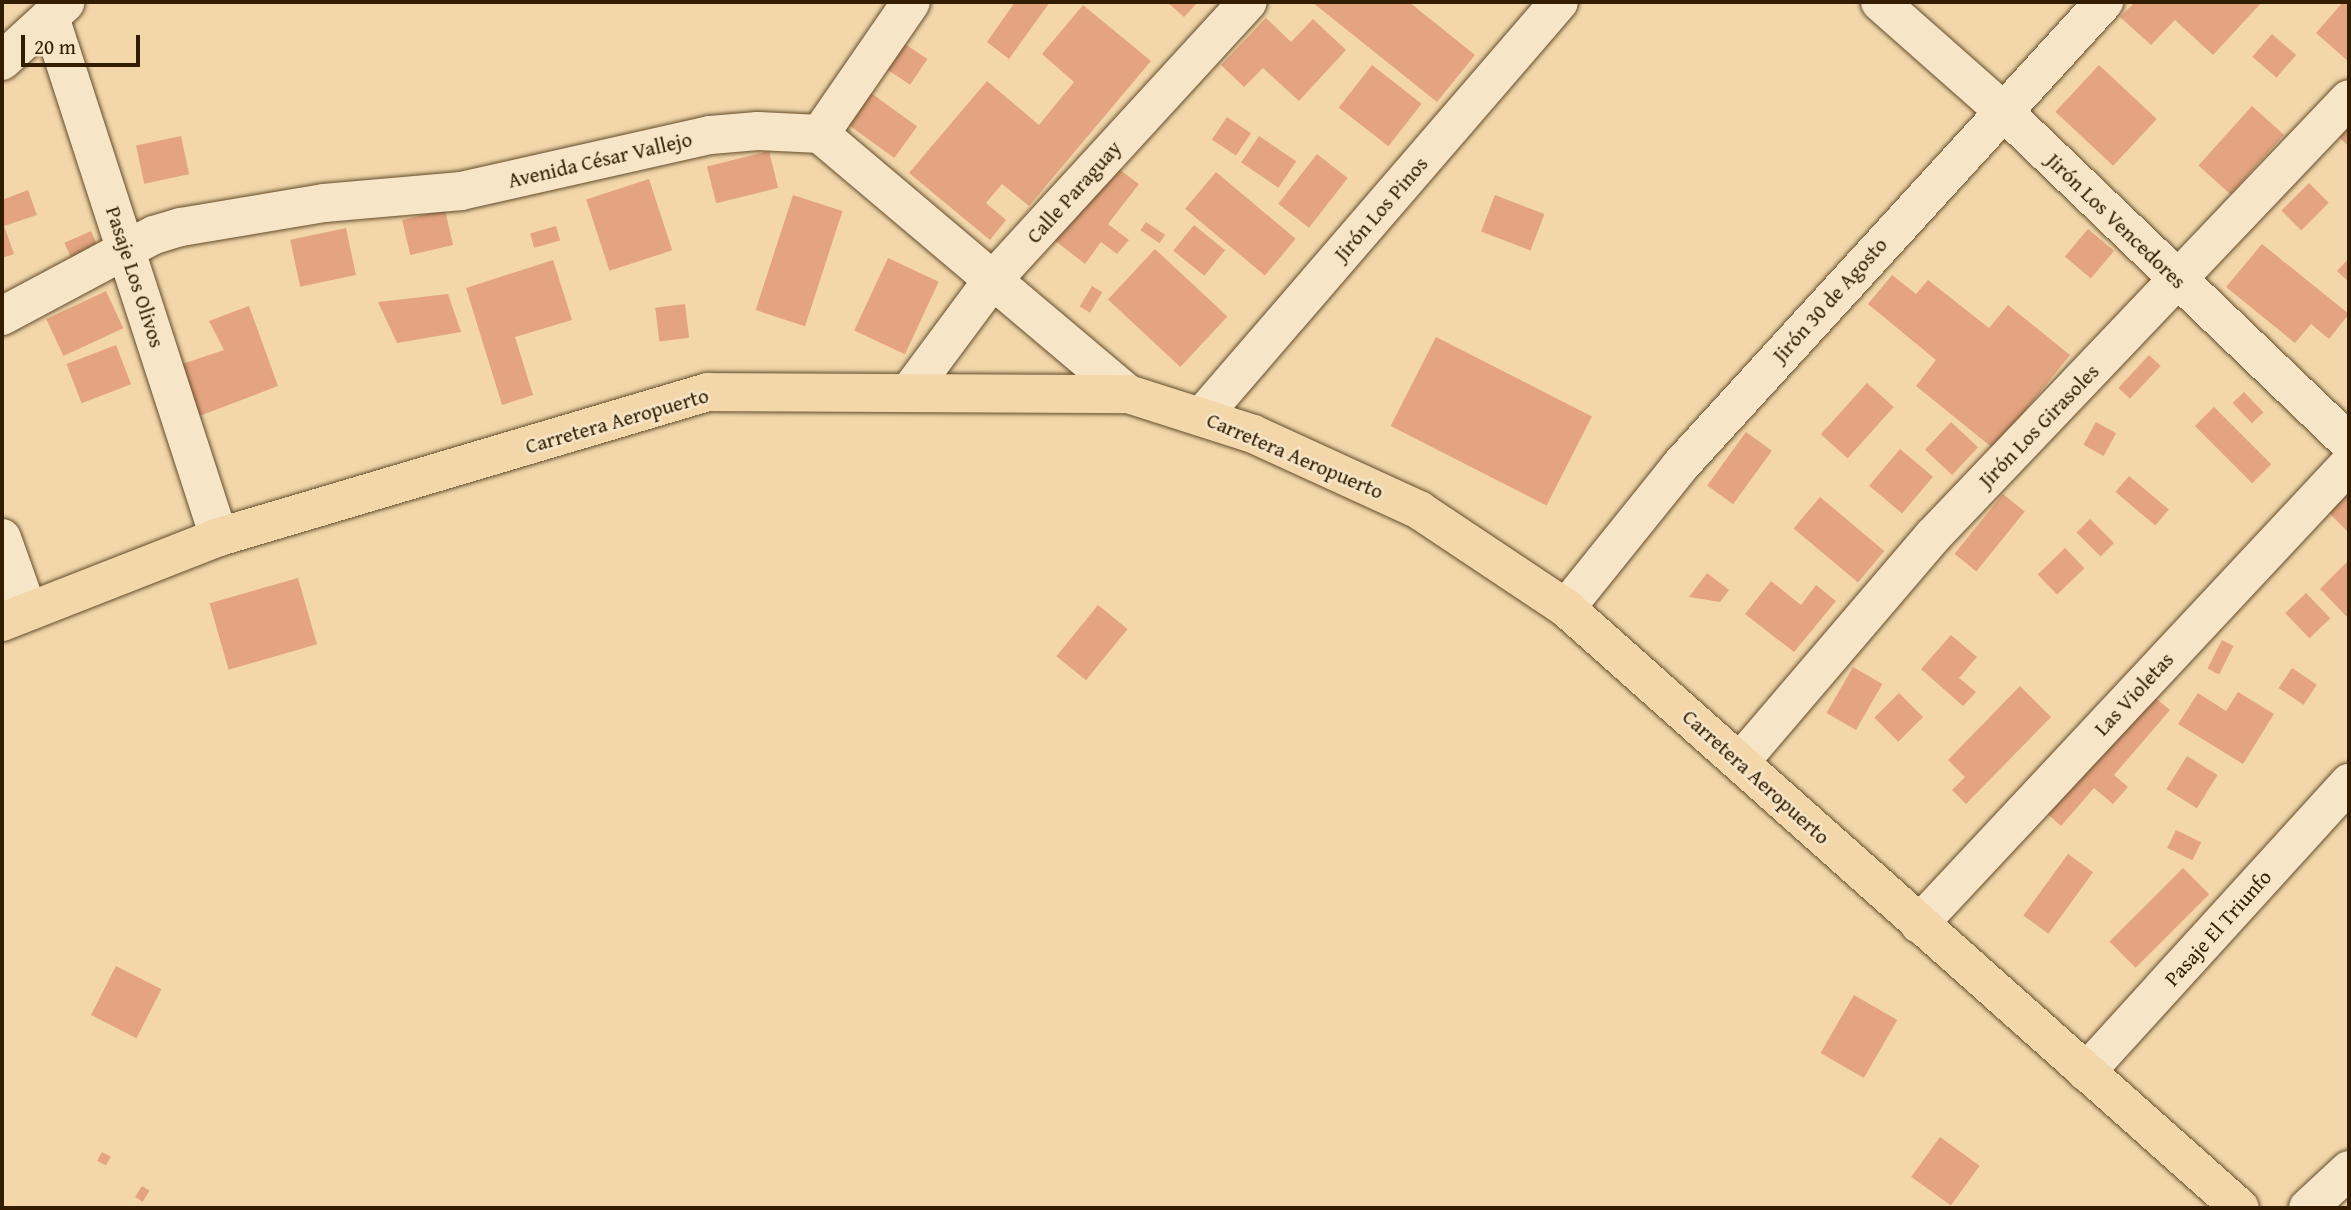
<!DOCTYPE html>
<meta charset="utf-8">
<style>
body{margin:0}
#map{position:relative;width:2351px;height:1210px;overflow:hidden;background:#f3d7ab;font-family:"Gentium Book Plus",serif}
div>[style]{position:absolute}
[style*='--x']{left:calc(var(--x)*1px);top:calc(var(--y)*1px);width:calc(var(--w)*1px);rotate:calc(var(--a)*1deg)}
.building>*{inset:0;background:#e4a481;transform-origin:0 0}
.roads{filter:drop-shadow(0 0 2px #624c2b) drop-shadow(0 0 2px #624c2b)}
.minor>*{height:38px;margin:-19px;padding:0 19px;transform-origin:19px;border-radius:19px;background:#f7e5c8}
.major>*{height:38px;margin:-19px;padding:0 19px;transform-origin:19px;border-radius:19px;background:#f3d7ab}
span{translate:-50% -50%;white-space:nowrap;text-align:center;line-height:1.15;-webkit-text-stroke:5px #f7e5c8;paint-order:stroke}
.street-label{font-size:21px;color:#321d00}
.frame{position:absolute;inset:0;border:4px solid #321d00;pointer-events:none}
.scale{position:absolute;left:21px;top:35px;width:119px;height:32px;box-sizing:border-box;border:4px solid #321d00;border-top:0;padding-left:9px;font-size:21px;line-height:24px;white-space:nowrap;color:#321d00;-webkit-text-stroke:5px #f7e5c8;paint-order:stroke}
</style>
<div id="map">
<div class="building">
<i style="clip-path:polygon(1015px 2px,1050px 2px,1009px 59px,987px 42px)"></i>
<i style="clip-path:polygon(1167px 2px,1198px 2px,1184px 17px)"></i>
<i style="clip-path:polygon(1312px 2px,1409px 2px,1475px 55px,1437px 102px)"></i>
<i style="clip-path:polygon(2135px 2px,2262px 2px,2213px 55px,2175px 20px,2151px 45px,2120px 17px)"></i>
<i style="clip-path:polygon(2343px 2px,2349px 2px,2349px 62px,2316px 33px)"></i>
<i style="clip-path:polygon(1083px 5px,1151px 61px,1029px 206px,1002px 184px,986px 203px,1006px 220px,990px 240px,909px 173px,987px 81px,1039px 125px,1074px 82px,1042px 54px)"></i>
<i style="clip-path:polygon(1266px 18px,1291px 42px,1313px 19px,1346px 50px,1299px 101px,1263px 68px,1244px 87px,1221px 65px)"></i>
<i style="left:2272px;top:34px;width:32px;height:30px;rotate:41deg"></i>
<i style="left:905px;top:44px;width:27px;height:31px;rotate:34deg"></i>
<i style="left:1372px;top:65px;width:63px;height:54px;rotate:38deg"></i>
<i style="left:2099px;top:65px;width:79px;height:64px;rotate:43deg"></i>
<i style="left:871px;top:93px;width:57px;height:39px;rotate:36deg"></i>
<i style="left:2252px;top:106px;width:43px;height:80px;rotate:42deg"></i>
<i style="left:1227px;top:117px;width:29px;height:27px;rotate:34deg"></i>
<i style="clip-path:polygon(2349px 121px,2349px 147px,2336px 134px)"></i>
<i style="left:181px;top:136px;width:39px;height:46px;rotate:78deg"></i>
<i style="left:1259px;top:136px;width:45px;height:32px;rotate:34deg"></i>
<i style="left:769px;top:151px;width:38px;height:64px;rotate:76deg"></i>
<i style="left:1317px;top:154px;width:39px;height:63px;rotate:38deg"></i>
<i style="clip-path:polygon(1112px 164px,1139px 184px,1108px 224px,1129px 240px,1117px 254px,1101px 242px,1085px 264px,1053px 239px)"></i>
<i style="left:1216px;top:172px;width:104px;height:48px;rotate:40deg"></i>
<i style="left:649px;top:179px;width:75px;height:66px;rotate:72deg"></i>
<i style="left:2309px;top:183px;width:28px;height:39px;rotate:45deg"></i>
<i style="clip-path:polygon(28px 190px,37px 215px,4px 226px,14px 254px,2px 258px,2px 200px)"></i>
<i style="left:793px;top:195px;width:52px;height:121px;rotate:18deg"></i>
<i style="left:1495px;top:195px;width:53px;height:39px;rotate:21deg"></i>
<i style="left:445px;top:210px;width:36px;height:44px;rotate:77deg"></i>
<i style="left:1146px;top:222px;width:23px;height:10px;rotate:34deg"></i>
<i style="left:1194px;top:225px;width:40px;height:33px;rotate:39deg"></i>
<i style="left:556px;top:226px;width:15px;height:27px;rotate:74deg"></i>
<i style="left:346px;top:228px;width:48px;height:57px;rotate:78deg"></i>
<i style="left:2088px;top:229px;width:34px;height:36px;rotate:40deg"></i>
<i style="left:91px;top:231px;width:30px;height:29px;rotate:66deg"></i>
<i style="clip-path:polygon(2262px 244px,2349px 314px,2329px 339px,2311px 324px,2295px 343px,2226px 287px)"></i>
<i style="left:1155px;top:249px;width:99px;height:69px;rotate:43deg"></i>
<i style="left:888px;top:258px;width:56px;height:80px;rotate:25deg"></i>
<i style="clip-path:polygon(2349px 258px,2349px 282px,2337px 271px)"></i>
<i style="clip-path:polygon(553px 260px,572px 320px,515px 337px,533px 395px,502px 405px,466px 288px)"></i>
<i style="clip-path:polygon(1892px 275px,1916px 294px,1928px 280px,1989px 328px,2008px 305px,2070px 355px,1994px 449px,1916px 386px,1936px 360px,1868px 304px)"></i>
<i style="left:1092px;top:286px;width:12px;height:24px;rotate:31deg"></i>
<i style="left:106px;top:291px;width:41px;height:66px;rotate:65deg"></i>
<i style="clip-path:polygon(448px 294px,461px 332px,397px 343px,378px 302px)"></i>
<i style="left:685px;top:304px;width:34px;height:30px;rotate:83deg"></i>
<i style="clip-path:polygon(249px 306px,278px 386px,194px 418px,176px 366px,224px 350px,209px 321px)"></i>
<i style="left:1436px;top:337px;width:175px;height:100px;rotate:27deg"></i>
<i style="left:116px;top:345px;width:42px;height:53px;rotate:69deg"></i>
<i style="left:2149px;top:355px;width:16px;height:45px;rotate:43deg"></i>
<i style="left:1867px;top:383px;width:36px;height:69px;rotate:42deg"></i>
<i style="left:2244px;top:392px;width:28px;height:16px;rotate:46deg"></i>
<i style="left:2214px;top:407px;width:81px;height:27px;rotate:45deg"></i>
<i style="left:1951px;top:422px;width:37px;height:38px;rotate:43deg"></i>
<i style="left:2096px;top:422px;width:23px;height:26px;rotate:29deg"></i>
<i style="left:1746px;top:432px;width:32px;height:66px;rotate:36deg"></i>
<i style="left:1900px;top:449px;width:43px;height:48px;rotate:40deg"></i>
<i style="left:2129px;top:476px;width:52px;height:21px;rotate:40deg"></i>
<i style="clip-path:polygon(2349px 493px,2349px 533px,2329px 513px)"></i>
<i style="left:2003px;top:494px;width:28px;height:77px;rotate:39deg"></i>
<i style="left:1820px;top:497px;width:84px;height:41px;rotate:40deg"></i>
<i style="left:2090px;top:519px;width:34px;height:19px;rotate:45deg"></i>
<i style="left:2065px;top:548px;width:28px;height:38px;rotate:46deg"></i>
<i style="clip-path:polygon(2349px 560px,2349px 619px,2320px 589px)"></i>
<i style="clip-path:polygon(1707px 573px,1729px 590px,1720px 602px,1689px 597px)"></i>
<i style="left:298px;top:578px;width:69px;height:92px;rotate:74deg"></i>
<i style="clip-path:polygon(1771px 581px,1801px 605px,1816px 585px,1836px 601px,1794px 652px,1745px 614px)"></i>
<i style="left:2306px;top:593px;width:35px;height:29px;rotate:46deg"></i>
<i style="left:1098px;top:605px;width:38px;height:66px;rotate:39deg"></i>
<i style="clip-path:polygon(1951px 635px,1977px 657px,1959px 678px,1976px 692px,1963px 706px,1921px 669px)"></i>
<i style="left:2222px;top:640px;width:13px;height:32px;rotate:27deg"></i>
<i style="left:1853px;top:667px;width:34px;height:53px;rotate:30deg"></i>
<i style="left:2292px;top:668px;width:30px;height:24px;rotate:34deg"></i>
<i style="clip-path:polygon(2020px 686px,2051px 717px,1966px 804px,1952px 790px,1965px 777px,1948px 760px)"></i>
<i style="clip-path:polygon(2146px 690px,2170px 710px,2114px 775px,2128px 787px,2113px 804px,2094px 788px,2061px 826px,2042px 809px)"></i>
<i style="clip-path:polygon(2238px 692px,2274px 714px,2243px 764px,2178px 724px,2198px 693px,2226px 711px)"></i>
<i style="left:1899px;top:693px;width:34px;height:35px;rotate:45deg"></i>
<i style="left:2187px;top:756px;width:36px;height:39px;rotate:32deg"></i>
<i style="left:2176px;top:830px;width:28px;height:20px;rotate:26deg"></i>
<i style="left:2068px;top:854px;width:31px;height:76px;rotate:36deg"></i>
<i style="left:2183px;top:868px;width:37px;height:104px;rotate:45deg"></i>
<i style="left:116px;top:966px;width:51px;height:55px;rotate:27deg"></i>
<i style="left:1854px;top:995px;width:50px;height:67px;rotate:30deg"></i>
<i style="left:1940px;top:1137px;width:49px;height:49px;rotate:36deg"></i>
<i style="left:102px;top:1152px;width:10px;height:10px;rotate:29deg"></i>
<i style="left:142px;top:1186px;width:9px;height:13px;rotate:32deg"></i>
</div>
<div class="roads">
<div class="minor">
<i style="--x:1880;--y:2;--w:163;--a:41.5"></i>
<i style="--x:2002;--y:110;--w:481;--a:43.8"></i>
<i style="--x:50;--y:17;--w:547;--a:72"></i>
<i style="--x:2;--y:61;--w:86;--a:-42.6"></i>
<i style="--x:820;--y:134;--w:160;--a:-55.4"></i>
<i style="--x:2;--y:316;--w:172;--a:-28.1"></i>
<i style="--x:154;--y:235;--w:28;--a:-17"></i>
<i style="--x:181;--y:227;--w:145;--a:-9.5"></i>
<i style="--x:324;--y:203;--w:138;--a:-5"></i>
<i style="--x:461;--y:191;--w:255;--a:-12.7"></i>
<i style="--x:710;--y:135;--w:48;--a:-4.8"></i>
<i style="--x:758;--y:131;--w:62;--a:2.8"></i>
<i style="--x:820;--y:134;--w:403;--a:40.2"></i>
<i style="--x:910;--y:391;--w:136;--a:-53.4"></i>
<i style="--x:991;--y:282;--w:380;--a:-47.5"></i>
<i style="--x:1203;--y:415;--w:545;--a:-49.24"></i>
<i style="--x:2;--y:538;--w:77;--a:70.4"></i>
<i style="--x:1566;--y:608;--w:182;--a:-51.2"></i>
<i style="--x:1680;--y:466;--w:629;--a:-47.58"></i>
<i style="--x:1740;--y:762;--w:297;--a:-49.5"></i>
<i style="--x:1933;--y:536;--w:603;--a:-46.41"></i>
<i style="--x:1919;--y:924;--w:630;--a:-46.93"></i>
<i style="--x:2086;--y:1072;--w:391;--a:-47.7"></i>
<i style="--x:2308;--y:1208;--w:56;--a:-42.8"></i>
</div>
<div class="major">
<i style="--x:2;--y:622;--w:233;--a:-21.4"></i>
<i style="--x:219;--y:537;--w:510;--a:-16.52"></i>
<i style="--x:708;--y:392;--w:420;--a:0.3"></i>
<i style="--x:1128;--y:394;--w:131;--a:17.7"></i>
<i style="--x:1253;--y:434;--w:183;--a:24.6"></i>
<i style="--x:1419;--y:510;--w:177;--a:33.7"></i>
<i style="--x:1566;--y:608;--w:902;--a:41.68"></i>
</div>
</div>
<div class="street-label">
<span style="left:600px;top:160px;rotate:-13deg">Avenida César Vallejo</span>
<span style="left:1074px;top:192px;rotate:-48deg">Calle Paraguay</span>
<span style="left:1381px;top:209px;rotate:-49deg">Jirón Los Pinos</span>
<span style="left:2116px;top:221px;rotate:44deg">Jirón Los Vencedores</span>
<span style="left:135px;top:277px;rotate:72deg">Pasaje Los Olivos</span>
<span style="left:1830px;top:300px;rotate:-48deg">Jirón 30 de Agosto</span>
<span style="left:617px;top:421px;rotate:-16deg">Carretera Aeropuerto</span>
<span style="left:2039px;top:426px;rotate:-46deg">Jirón Los Girasoles</span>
<span style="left:1295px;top:456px;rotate:23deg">Carretera Aeropuerto</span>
<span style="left:2134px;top:694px;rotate:-47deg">Las Violetas</span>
<span style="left:1756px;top:777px;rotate:42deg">Carretera Aeropuerto</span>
<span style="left:2218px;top:928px;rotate:-48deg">Pasaje El Triunfo</span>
</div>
<div class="frame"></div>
<div class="scale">20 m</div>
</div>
